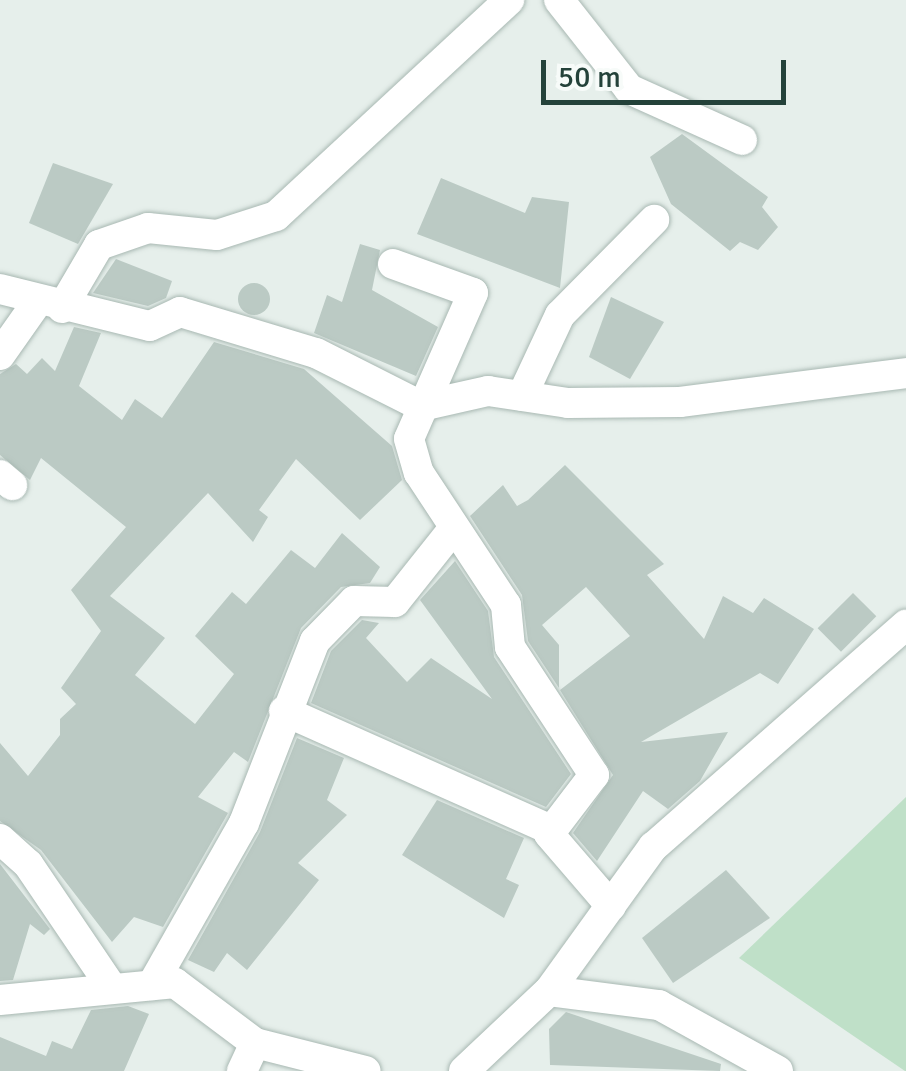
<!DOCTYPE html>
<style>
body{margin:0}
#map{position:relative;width:906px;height:1071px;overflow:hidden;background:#e6efeb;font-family:Signika,sans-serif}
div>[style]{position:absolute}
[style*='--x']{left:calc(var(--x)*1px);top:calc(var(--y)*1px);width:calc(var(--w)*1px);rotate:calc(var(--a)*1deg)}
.green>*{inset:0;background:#bfe0c8}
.building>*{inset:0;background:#bbcac4;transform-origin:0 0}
.round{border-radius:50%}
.roads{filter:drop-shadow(0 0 2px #a8b8b2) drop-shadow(0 0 2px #a8b8b2)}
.minor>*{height:30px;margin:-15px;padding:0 15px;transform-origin:15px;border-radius:15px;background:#fff}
.tertiary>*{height:30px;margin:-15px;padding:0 15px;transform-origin:15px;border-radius:15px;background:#fff}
span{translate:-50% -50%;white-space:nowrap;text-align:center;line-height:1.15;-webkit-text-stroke:10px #f7fbf9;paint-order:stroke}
.scale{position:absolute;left:541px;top:60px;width:245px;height:45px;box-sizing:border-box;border:5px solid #24423a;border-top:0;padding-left:12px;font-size:30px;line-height:35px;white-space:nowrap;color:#24423a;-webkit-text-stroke:8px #f7fbf9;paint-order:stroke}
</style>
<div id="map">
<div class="green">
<i style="clip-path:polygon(906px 797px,906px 1071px,905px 1071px,739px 958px)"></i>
</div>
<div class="building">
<i style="clip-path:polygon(682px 134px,768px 197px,762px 207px,778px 227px,758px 250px,740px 242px,730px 251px,671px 204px,650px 157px)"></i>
<i style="clip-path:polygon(53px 163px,113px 184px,78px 244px,29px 223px)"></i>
<i style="clip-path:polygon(441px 178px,525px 213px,532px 197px,569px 202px,560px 288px,417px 234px)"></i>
<i style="clip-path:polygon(360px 244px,380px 250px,372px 290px,438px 327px,416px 376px,314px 333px,327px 295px,342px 302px)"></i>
<i style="clip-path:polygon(116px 259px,172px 281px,166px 298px,148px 306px,93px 293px)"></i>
<i class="round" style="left:238px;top:283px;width:32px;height:32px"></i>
<i style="clip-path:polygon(611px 297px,664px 322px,630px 379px,589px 357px)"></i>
<i style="clip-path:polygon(74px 327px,101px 333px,79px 386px,122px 420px,135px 399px,162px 418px,214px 342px,304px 369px,392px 446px,402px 480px,360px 520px,296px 459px,259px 510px,268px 517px,253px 542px,208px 493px,110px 596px,165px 638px,135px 675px,195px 724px,234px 674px,195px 636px,232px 592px,246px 604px,291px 550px,315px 568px,342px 533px,380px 567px,370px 583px,341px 587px,301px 628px,248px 762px,234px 752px,198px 797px,228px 813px,163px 927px,134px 917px,112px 942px,41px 850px,0 821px,0 743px,28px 776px,60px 735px,60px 719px,76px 704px,61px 688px,101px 631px,71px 590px,126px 527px,41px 458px,30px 480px,0 455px,0 374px,16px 364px,27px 374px,42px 358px,55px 371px)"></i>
<i style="clip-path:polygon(565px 465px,664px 564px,647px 575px,704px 639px,723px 596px,753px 613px,764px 598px,814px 629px,778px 684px,760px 673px,641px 742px,728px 732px,700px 781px,668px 809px,643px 791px,597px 861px,573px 833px,613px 775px,560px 690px,630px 636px,586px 587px,542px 625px,559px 645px,559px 688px,528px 641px,522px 595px,470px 516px,503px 485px,517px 506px,528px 500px)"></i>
<i style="clip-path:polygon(455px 561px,488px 611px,494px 657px,571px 774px,546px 807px,311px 703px,331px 651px,362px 620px,379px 623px,366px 638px,407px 682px,431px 658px,492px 699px,420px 600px)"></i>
<i style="left:853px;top:593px;width:33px;height:50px;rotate:45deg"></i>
<i style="clip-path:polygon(297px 738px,344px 758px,327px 800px,347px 815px,298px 863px,319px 880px,247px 970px,227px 953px,214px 972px,188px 960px,260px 832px)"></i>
<i style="clip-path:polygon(437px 800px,524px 838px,506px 879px,519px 885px,504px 918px,402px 855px)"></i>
<i style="clip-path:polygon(0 864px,50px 929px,44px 935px,30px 924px,13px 980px,0 981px)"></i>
<i style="clip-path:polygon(726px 870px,770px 918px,673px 983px,642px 938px)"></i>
<i style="clip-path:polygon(128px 1006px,149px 1014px,124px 1071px,0 1071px,0 1037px,46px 1056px,52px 1041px,72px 1049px,91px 1010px)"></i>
<i style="clip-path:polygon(566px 1012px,721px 1064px,720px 1071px,550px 1065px,549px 1029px)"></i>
</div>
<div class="roads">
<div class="minor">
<i style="--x:559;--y:0;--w:113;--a:51.8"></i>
<i style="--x:629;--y:89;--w:124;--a:24.3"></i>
<i style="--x:393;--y:264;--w:85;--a:19.9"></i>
<i style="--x:473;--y:293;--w:159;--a:113.7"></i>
<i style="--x:409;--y:439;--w:35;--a:74"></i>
<i style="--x:419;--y:473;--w:158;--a:56.6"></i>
<i style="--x:506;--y:605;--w:42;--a:84.6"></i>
<i style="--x:510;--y:647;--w:153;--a:56.7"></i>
<i style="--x:594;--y:775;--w:74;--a:127.3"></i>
<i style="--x:549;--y:834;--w:95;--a:49.3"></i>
<i style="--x:0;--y:289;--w:154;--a:13.9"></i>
<i style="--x:150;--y:326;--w:33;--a:-25"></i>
<i style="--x:180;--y:312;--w:142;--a:16.8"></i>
<i style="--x:316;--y:353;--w:118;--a:26.8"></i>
<i style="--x:421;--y:406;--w:69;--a:-12.6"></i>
<i style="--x:488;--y:391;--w:81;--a:8.5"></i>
<i style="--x:568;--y:403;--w:112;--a:-0.5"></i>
<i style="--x:680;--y:402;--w:228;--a:-7.3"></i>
<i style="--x:62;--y:308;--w:73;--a:-59.6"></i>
<i style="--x:99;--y:245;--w:52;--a:-19.1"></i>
<i style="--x:148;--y:228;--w:69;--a:5.8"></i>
<i style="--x:217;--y:235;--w:62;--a:-17.9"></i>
<i style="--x:276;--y:216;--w:318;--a:-42.8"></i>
<i style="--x:0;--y:355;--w:66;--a:-54.9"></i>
<i style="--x:522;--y:396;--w:89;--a:-64.9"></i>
<i style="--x:560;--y:315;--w:134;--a:-45.3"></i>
<i style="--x:0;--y:475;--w:16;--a:40"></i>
<i style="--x:284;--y:711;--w:292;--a:24"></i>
<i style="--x:152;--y:985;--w:186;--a:-60.4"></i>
<i style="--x:244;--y:823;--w:195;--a:-68.7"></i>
<i style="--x:315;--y:641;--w:56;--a:-45.7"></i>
<i style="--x:354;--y:601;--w:41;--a:1.4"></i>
<i style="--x:395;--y:602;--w:93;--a:-51.5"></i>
<i style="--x:242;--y:1071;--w:31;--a:-65"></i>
</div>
<div class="tertiary">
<i style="--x:0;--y:839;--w:38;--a:42"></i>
<i style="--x:28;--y:864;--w:150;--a:55.9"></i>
<i style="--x:549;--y:991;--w:111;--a:7.3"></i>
<i style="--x:659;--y:1005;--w:136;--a:29"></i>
<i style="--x:0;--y:1000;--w:176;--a:-5.5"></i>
<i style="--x:175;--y:983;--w:100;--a:36.9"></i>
<i style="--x:255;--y:1043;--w:114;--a:14.2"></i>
<i style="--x:464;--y:1071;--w:117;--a:-43.3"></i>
<i style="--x:549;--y:991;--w:178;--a:-54.2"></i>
<i style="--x:653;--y:847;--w:337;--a:-41.3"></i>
</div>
</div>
<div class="scale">50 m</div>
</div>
